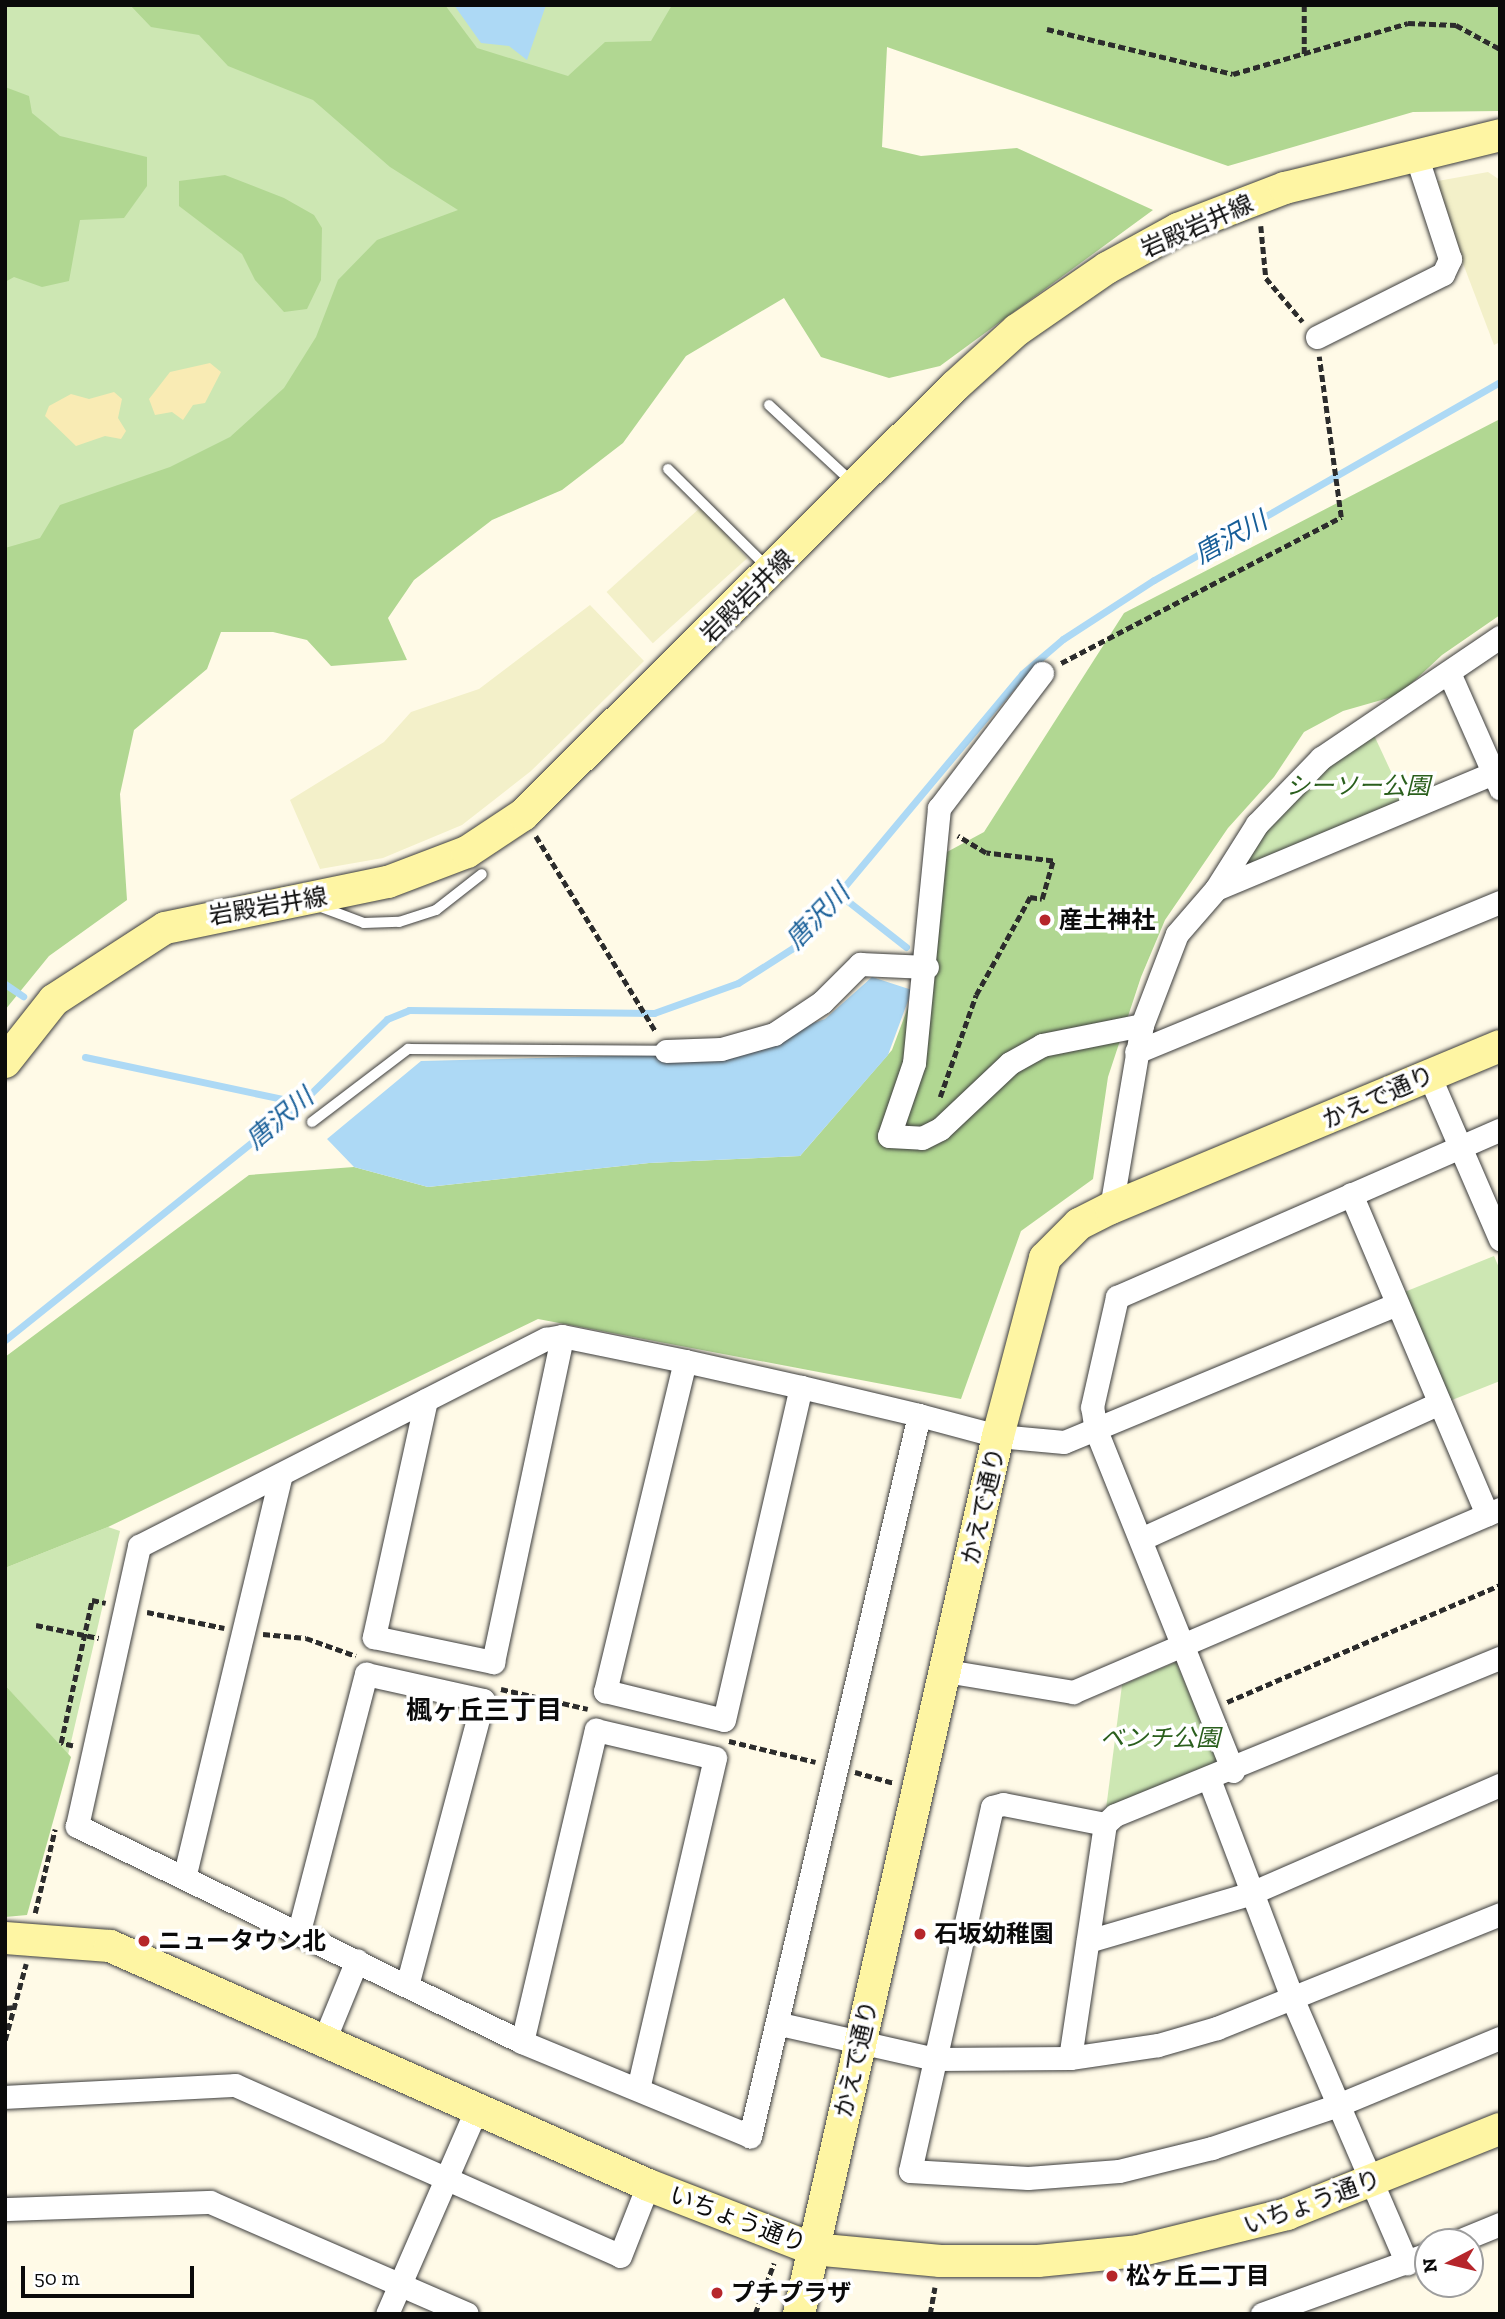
<!DOCTYPE html>
<meta charset="utf-8">
<style>
body{margin:0}
#map{position:relative;width:1505px;height:2319px;overflow:hidden;background:#fffae7;font-family:"Zilla Slab","Noto Sans JP",serif}
div>[style]{position:absolute}
[style*='--x']{left:calc(var(--x)*1px);top:calc(var(--y)*1px);width:calc(var(--w)*1px);rotate:calc(var(--a)*1deg)}
.farmland>*{inset:0;background:#f3f0c9;transform-origin:0 0}
.green>*{inset:0;background:#cde7b3}
.forest>*{inset:0;background:#b1d792}
.sand>*{inset:0;background:#f9ebb4}
.water>*{inset:0;background:#add9f5}
.stream>*{height:7px;margin:-3.5px;padding:0 3.5px;transform-origin:3.5px;border-radius:3.5px;background:#add9f5}
.path>*{height:4.5px;margin-top:-2.25px;transform-origin:0;background:repeating-linear-gradient(90deg,#2c2c2c 0 7px,transparent 0 10.5px)}
.roads{filter:drop-shadow(0 0 2px #3d3d3d) drop-shadow(0 0 2px #3d3d3d)}
.lane>*{height:10px;margin:-5px;padding:0 5px;transform-origin:5px;border-radius:5px;background:#fff}
.street>*{height:23px;margin:-11.5px;padding:0 11.5px;transform-origin:11.5px;border-radius:11.5px;background:#fff}
.secondary>*{height:32px;margin:-16px;padding:0 16px;transform-origin:16px;border-radius:16px;background:#fef5a3}
.dots>*{width:19px;height:19px;translate:-50% -50%;box-sizing:border-box;border:4px solid #fff;border-radius:50%}
span{translate:-50% -50%;white-space:nowrap;text-align:center;line-height:1.15;-webkit-text-stroke:7px #fff;paint-order:stroke}
.street-label{font-size:24px;color:#0a0a0a}
.park-label{font-size:24px;color:#2a5f1d;font-style:italic}
.poi-label{font-size:24px;color:#0a0a0a;font-weight:700}
.left{translate:0 -50%;text-align:left}
.water-label{font-size:26px;color:#175e98;font-style:italic}
.neighbourhood-label{font-size:26px;color:#0a0a0a;font-weight:700}
.frame{position:absolute;inset:0;border:7px solid #0a0a0a;pointer-events:none}
.north{position:absolute;left:1414px;top:2228px;width:70px;height:70px;box-sizing:border-box;background:#fff;border:2px solid #9d9d9d;border-radius:50%;rotate:263deg;font-size:19px;font-weight:700;line-height:28px;text-align:center;color:#0a0a0a}
.north::after{content:'';display:block;margin:auto;width:24px;height:32px;background:#b6262b;clip-path:polygon(50% 0,100% 100%,50% 72%,0 100%)}
.scale{position:absolute;left:21px;top:2266px;width:173px;height:32px;box-sizing:border-box;border:4px solid #0a0a0a;border-top:0;padding-left:9px;font-size:21px;line-height:24px;white-space:nowrap;color:#0a0a0a;-webkit-text-stroke:5px #fff;paint-order:stroke}
</style>
<div id="map">
<div class="farmland">
<i style="clip-path:polygon(1488px 172px,1500px 180px,1500px 342px,1494px 345px,1432px 182px)"></i>
<i style="left:701px;top:507px;width:69px;height:127px;rotate:48deg"></i>
<i style="clip-path:polygon(590px 605px,644px 661px,531px 771px,462px 825px,383px 858px,320px 869px,290px 800px,384px 742px,411px 712px,479px 689px)"></i>
</div>
<div class="green">
<i style="clip-path:polygon(5px 5px,769px 5px,355px 501px,5px 607px)"></i>
<i style="clip-path:polygon(1373px 733px,1406px 804px,1241px 872px,1262px 827px,1326px 765px)"></i>
<i style="clip-path:polygon(1494px 1256px,1500px 1270px,1500px 1381px,1447px 1402px,1402px 1293px)"></i>
<i style="clip-path:polygon(108px 1527px,120px 1531px,68px 1755px,5px 1685px,5px 1568px)"></i>
<i style="clip-path:polygon(1176px 1662px,1219px 1763px,1106px 1809px,1122px 1685px)"></i>
</div>
<div class="forest">
<i style="clip-path:polygon(130px 5px,445px 5px,477px 48px,568px 76px,605px 42px,651px 41px,672px 5px,1500px 5px,1500px 111px,1413px 112px,1228px 166px,887px 47px,882px 147px,921px 156px,1017px 148px,1153px 210px,940px 366px,889px 378px,821px 357px,784px 298px,686px 356px,623px 443px,562px 490px,492px 520px,414px 580px,388px 618px,407px 660px,331px 666px,307px 640px,273px 632px,221px 632px,207px 669px,134px 730px,120px 794px,127px 900px,49px 956px,5px 1010px,5px 548px,40px 538px,60px 505px,170px 467px,230px 437px,284px 388px,316px 337px,338px 280px,377px 240px,458px 210px,390px 167px,313px 100px,228px 66px,199px 35px,151px 27px)"></i>
<i style="clip-path:polygon(5px 87px,29px 96px,32px 113px,60px 136px,147px 157px,147px 186px,124px 218px,80px 220px,69px 281px,42px 287px,14px 277px,5px 282px)"></i>
<i style="clip-path:polygon(225px 175px,284px 198px,314px 215px,322px 228px,321px 280px,307px 309px,284px 312px,255px 280px,242px 254px,179px 206px,179px 181px)"></i>
<i style="clip-path:polygon(1500px 419px,1500px 615px,1442px 655px,1399px 695px,1343px 711px,1304px 732px,1274px 777px,1228px 828px,1165px 920px,1141px 977px,1108px 1077px,1093px 1179px,1021px 1231px,961px 1399px,538px 1319px,108px 1527px,5px 1568px,5px 1357px,249px 1175px,354px 1167px,428px 1187px,649px 1163px,800px 1156px,892px 1050px,936px 932px,947px 852px,984px 832px,1124px 613px)"></i>
<i style="clip-path:polygon(5px 1685px,71px 1757px,27px 1915px,5px 1917px)"></i>
</div>
<div class="sand">
<i style="clip-path:polygon(210px 363px,221px 372px,205px 403px,193px 405px,183px 420px,172px 412px,155px 415px,149px 399px,170px 372px)"></i>
<i style="clip-path:polygon(114px 392px,122px 399px,118px 418px,126px 431px,121px 439px,105px 436px,76px 446px,45px 416px,49px 406px,71px 394px,89px 399px)"></i>
</div>
<div class="water">
<i style="clip-path:polygon(454px 5px,546px 5px,527px 60px,509px 46px,481px 43px)"></i>
<i style="clip-path:polygon(872px 977px,912px 990px,888px 1055px,800px 1156px,649px 1163px,428px 1187px,354px 1167px,327px 1139px,421px 1061px,726px 1053px,825px 1019px)"></i>
</div>
<div class="stream">
<i style="--x:840;--y:895;--w:84;--a:38.2"></i>
<i style="--x:5;--y:984;--w:22;--a:34"></i>
<i style="--x:85;--y:1057;--w:221;--a:12"></i>
<i style="--x:5;--y:1340;--w:379;--a:-38.7"></i>
<i style="--x:301;--y:1103;--w:120;--a:-44.3"></i>
<i style="--x:387;--y:1019;--w:24;--a:-22"></i>
<i style="--x:409;--y:1010;--w:245;--a:0.7"></i>
<i style="--x:654;--y:1013;--w:89;--a:-19.7"></i>
<i style="--x:738;--y:983;--w:65;--a:-32.5"></i>
<i style="--x:793;--y:948;--w:357;--a:-50.1"></i>
<i style="--x:1022;--y:674;--w:54;--a:-40.5"></i>
<i style="--x:1063;--y:639;--w:108;--a:-33"></i>
<i style="--x:1154;--y:580;--w:399;--a:-29.8"></i>
</div>
<div class="path">
<i style="--x:1047;--y:29;--w:191;--a:13.6"></i>
<i style="--x:1233;--y:74;--w:182;--a:-16.2"></i>
<i style="--x:1408;--y:23;--w:48;--a:2.4"></i>
<i style="--x:1456;--y:25;--w:50;--a:28.6"></i>
<i style="--x:1304;--y:54;--w:49;--a:-90"></i>
<i style="--x:1261;--y:226;--w:52;--a:84.5"></i>
<i style="--x:1266;--y:278;--w:57;--a:49.9"></i>
<i style="--x:1061;--y:663;--w:316;--a:-27.5"></i>
<i style="--x:1341;--y:517;--w:162;--a:-97.8"></i>
<i style="--x:536;--y:836;--w:230;--a:58.5"></i>
<i style="--x:940;--y:1097;--w:108;--a:-70.6"></i>
<i style="--x:976;--y:995;--w:112;--a:-61.1"></i>
<i style="--x:1030;--y:897;--w:12;--a:9"></i>
<i style="--x:1042;--y:899;--w:40;--a:-74"></i>
<i style="--x:1053;--y:861;--w:67;--a:-173.2"></i>
<i style="--x:986;--y:853;--w:33;--a:-149"></i>
<i style="--x:147;--y:1612;--w:79;--a:11.7"></i>
<i style="--x:36;--y:1625;--w:64;--a:11.7"></i>
<i style="--x:263;--y:1634;--w:43;--a:5.3"></i>
<i style="--x:306;--y:1638;--w:53;--a:19.8"></i>
<i style="--x:501;--y:1689;--w:89;--a:12.9"></i>
<i style="--x:1227;--y:1702;--w:297;--a:-23.2"></i>
<i style="--x:729;--y:1741;--w:89;--a:13.6"></i>
<i style="--x:73;--y:1746;--w:12;--a:-166"></i>
<i style="--x:61;--y:1743;--w:146;--a:-77.8"></i>
<i style="--x:92;--y:1600;--w:14;--a:12"></i>
<i style="--x:855;--y:1772;--w:41;--a:15.8"></i>
<i style="--x:35;--y:1913;--w:86;--a:-76.6"></i>
<i style="--x:5;--y:2008;--w:11;--a:-5"></i>
<i style="--x:5;--y:2040;--w:79;--a:-74.6"></i>
<i style="--x:755;--y:2314;--w:54;--a:-69.6"></i>
<i style="--x:930;--y:2314;--w:27;--a:-80"></i>
</div>
<div class="roads">
<div class="lane">
<i style="--x:769;--y:405;--w:115;--a:42.9"></i>
<i style="--x:668;--y:469;--w:141;--a:44.7"></i>
<i style="--x:313;--y:904;--w:54;--a:20.4"></i>
<i style="--x:364;--y:923;--w:35;--a:-2"></i>
<i style="--x:399;--y:922;--w:39;--a:-18"></i>
<i style="--x:436;--y:910;--w:58;--a:-38"></i>
<i style="--x:312;--y:1122;--w:121;--a:-37.2"></i>
<i style="--x:408;--y:1049;--w:258;--a:0.4"></i>
</div>
<div class="street">
<i style="--x:1317;--y:337;--w:141;--a:-26.6"></i>
<i style="--x:1443;--y:274;--w:17;--a:-65"></i>
<i style="--x:1450;--y:259;--w:109;--a:-108.1"></i>
<i style="--x:1042;--y:673;--w:170;--a:127.3"></i>
<i style="--x:939;--y:808;--w:256;--a:95.6"></i>
<i style="--x:914;--y:1063;--w:77;--a:108.9"></i>
<i style="--x:889;--y:1136;--w:33;--a:3"></i>
<i style="--x:922;--y:1138;--w:20;--a:-27"></i>
<i style="--x:940;--y:1129;--w:96;--a:-43.3"></i>
<i style="--x:1010;--y:1063;--w:37;--a:-29"></i>
<i style="--x:1042;--y:1045;--w:102;--a:-11.3"></i>
<i style="--x:1450;--y:675;--w:124;--a:66.1"></i>
<i style="--x:1216;--y:889;--w:308;--a:-22.7"></i>
<i style="--x:666;--y:1051;--w:55;--a:-2.1"></i>
<i style="--x:721;--y:1049;--w:55;--a:-15.8"></i>
<i style="--x:774;--y:1034;--w:58;--a:-33.7"></i>
<i style="--x:822;--y:1002;--w:54;--a:-45"></i>
<i style="--x:860;--y:964;--w:67;--a:2.6"></i>
<i style="--x:1136;--y:1052;--w:394;--a:-22.4"></i>
<i style="--x:1429;--y:1075;--w:179;--a:66.6"></i>
<i style="--x:1351;--y:1194;--w:348;--a:67"></i>
<i style="--x:1111;--y:1208;--w:186;--a:-80.4"></i>
<i style="--x:1142;--y:1025;--w:97;--a:-69"></i>
<i style="--x:1177;--y:934;--w:60;--a:-49.1"></i>
<i style="--x:1216;--y:889;--w:77;--a:-57.8"></i>
<i style="--x:1257;--y:824;--w:92;--a:-45.9"></i>
<i style="--x:1321;--y:758;--w:216;--a:-34.1"></i>
<i style="--x:685;--y:1361;--w:340;--a:103.6"></i>
<i style="--x:605;--y:1691;--w:122;--a:13.7"></i>
<i style="--x:724;--y:1720;--w:342;--a:-77"></i>
<i style="--x:426;--y:1400;--w:243;--a:102.4"></i>
<i style="--x:374;--y:1637;--w:122;--a:11.9"></i>
<i style="--x:493;--y:1662;--w:333;--a:-78"></i>
<i style="--x:919;--y:1415;--w:741;--a:103.19"></i>
<i style="--x:750;--y:2136;--w:247;--a:-157.6"></i>
<i style="--x:522;--y:2042;--w:495;--a:-154.1"></i>
<i style="--x:77;--y:1826;--w:287;--a:-77.5"></i>
<i style="--x:139;--y:1546;--w:457;--a:-27"></i>
<i style="--x:546;--y:1339;--w:16;--a:-11"></i>
<i style="--x:562;--y:1336;--w:126;--a:11.5"></i>
<i style="--x:685;--y:1361;--w:119;--a:12.6"></i>
<i style="--x:801;--y:1387;--w:121;--a:13.3"></i>
<i style="--x:919;--y:1415;--w:82;--a:14.9"></i>
<i style="--x:998;--y:1436;--w:66;--a:5.2"></i>
<i style="--x:1064;--y:1442;--w:360;--a:-22.5"></i>
<i style="--x:1141;--y:1539;--w:328;--a:-24.5"></i>
<i style="--x:946;--y:1671;--w:129;--a:9.4"></i>
<i style="--x:1073;--y:1692;--w:465;--a:-23.2"></i>
<i style="--x:1233;--y:1771;--w:367;--a:-111.9"></i>
<i style="--x:1096;--y:1431;--w:24;--a:-99"></i>
<i style="--x:1092;--y:1407;--w:113;--a:-77.2"></i>
<i style="--x:1117;--y:1297;--w:418;--a:-23.6"></i>
<i style="--x:1209;--y:1779;--w:236;--a:69.2"></i>
<i style="--x:1293;--y:2000;--w:287;--a:66.6"></i>
<i style="--x:1105;--y:1824;--w:104;--a:-168.9"></i>
<i style="--x:1003;--y:1804;--w:11;--a:165"></i>
<i style="--x:992;--y:1807;--w:373;--a:102.7"></i>
<i style="--x:910;--y:2171;--w:118;--a:3.4"></i>
<i style="--x:1028;--y:2178;--w:91;--a:-4.4"></i>
<i style="--x:1119;--y:2171;--w:96;--a:-13.9"></i>
<i style="--x:1212;--y:2148;--w:133;--a:-18.8"></i>
<i style="--x:1338;--y:2105;--w:175;--a:-22.5"></i>
<i style="--x:185;--y:1874;--w:410;--a:-76.5"></i>
<i style="--x:299;--y:1931;--w:266;--a:-75.4"></i>
<i style="--x:366;--y:1674;--w:120;--a:12.5"></i>
<i style="--x:483;--y:1700;--w:295;--a:104.9"></i>
<i style="--x:1088;--y:1941;--w:168;--a:-16.3"></i>
<i style="--x:1249;--y:1894;--w:274;--a:-23.5"></i>
<i style="--x:780;--y:2024;--w:159;--a:12.7"></i>
<i style="--x:935;--y:2059;--w:135;--a:-0.4"></i>
<i style="--x:1070;--y:2058;--w:237;--a:-81.5"></i>
<i style="--x:1105;--y:1824;--w:13;--a:-42"></i>
<i style="--x:1115;--y:1815;--w:416;--a:-22.2"></i>
<i style="--x:325;--y:2038;--w:84;--a:-67.7"></i>
<i style="--x:522;--y:2042;--w:321;--a:-76.7"></i>
<i style="--x:596;--y:1730;--w:122;--a:13.2"></i>
<i style="--x:715;--y:1758;--w:339;--a:103.1"></i>
<i style="--x:1070;--y:2058;--w:89;--a:-8.4"></i>
<i style="--x:1158;--y:2045;--w:61;--a:-16.1"></i>
<i style="--x:1217;--y:2028;--w:305;--a:-21.9"></i>
<i style="--x:5;--y:2097;--w:230;--a:-3"></i>
<i style="--x:235;--y:2085;--w:421;--a:23.9"></i>
<i style="--x:620;--y:2256;--w:76;--a:-68.5"></i>
<i style="--x:5;--y:2209;--w:205;--a:-2"></i>
<i style="--x:210;--y:2202;--w:280;--a:23.5"></i>
<i style="--x:1456;--y:2242;--w:48;--a:-22.2"></i>
<i style="--x:387;--y:2314;--w:227;--a:-66.4"></i>
<i style="--x:1262;--y:2314;--w:177;--a:-19.9"></i>
</div>
<div class="secondary">
<i style="--x:5;--y:1062;--w:79;--a:-51.7"></i>
<i style="--x:54;--y:1000;--w:132;--a:-33"></i>
<i style="--x:165;--y:928;--w:228;--a:-11.7"></i>
<i style="--x:388;--y:882;--w:85;--a:-20.8"></i>
<i style="--x:467;--y:852;--w:67;--a:-33.5"></i>
<i style="--x:523;--y:815;--w:609;--a:-44.8"></i>
<i style="--x:955;--y:386;--w:84;--a:-42.1"></i>
<i style="--x:1017;--y:330;--w:109;--a:-34.6"></i>
<i style="--x:1107;--y:268;--w:81;--a:-28.8"></i>
<i style="--x:1178;--y:229;--w:115;--a:-21"></i>
<i style="--x:1285;--y:188;--w:221;--a:-13.8"></i>
<i style="--x:5;--y:1938;--w:105;--a:4.4"></i>
<i style="--x:110;--y:1946;--w:589;--a:23.95"></i>
<i style="--x:648;--y:2185;--w:177;--a:21.2"></i>
<i style="--x:813;--y:2249;--w:128;--a:5.4"></i>
<i style="--x:940;--y:2261;--w:98;--a:0"></i>
<i style="--x:1038;--y:2261;--w:100;--a:-5.7"></i>
<i style="--x:1138;--y:2251;--w:154;--a:-13.9"></i>
<i style="--x:1287;--y:2214;--w:229;--a:-21.8"></i>
<i style="--x:799;--y:2314;--w:900;--a:-77.23"></i>
<i style="--x:998;--y:1436;--w:184;--a:-75.2"></i>
<i style="--x:1045;--y:1258;--w:48;--a:-45"></i>
<i style="--x:1079;--y:1224;--w:36;--a:-27"></i>
<i style="--x:1111;--y:1208;--w:421;--a:-22.6"></i>
</div>
</div>
<div class="dots">
<i style="left:1045px;top:920px;background:#b6262b"></i>
<i style="left:920px;top:1934px;background:#b6262b"></i>
<i style="left:144px;top:1941px;background:#b6262b"></i>
<i style="left:1112px;top:2276px;background:#b6262b"></i>
<i style="left:717px;top:2293px;background:#b6262b"></i>
</div>
<div class="street-label">
<span style="left:1197px;top:226px;rotate:-24deg">岩殿岩井線</span>
<span style="left:747px;top:596px;rotate:-45deg">岩殿岩井線</span>
<span style="left:268px;top:906px;rotate:-10deg">岩殿岩井線</span>
<span style="left:1378px;top:1097px;rotate:-24deg">かえで通り</span>
<span style="left:983px;top:1506px;rotate:-77deg">かえで通り</span>
<span style="left:856px;top:2059px;rotate:-77deg">かえで通り</span>
<span style="left:1312px;top:2202px;rotate:-20deg">いちょう通り</span>
<span style="left:738px;top:2219px;rotate:21deg">いちょう通り</span>
</div>
<div class="park-label">
<span style="left:1358px;top:786px">シーソー公園</span>
<span style="left:1160px;top:1738px">ベンチ公園</span>
</div>
<div class="poi-label">
<span class="left" style="left:1059px;top:920px">産土神社</span>
<span class="left" style="left:934px;top:1934px">石坂幼稚園</span>
<span class="left" style="left:158px;top:1941px">ニュータウン北</span>
<span class="left" style="left:1126px;top:2276px">松ヶ丘二丁目</span>
<span class="left" style="left:731px;top:2293px">プチプラザ</span>
</div>
<div class="water-label">
<span style="left:1231px;top:538px;rotate:-29deg">唐沢川</span>
<span style="left:818px;top:917px;rotate:-46deg">唐沢川</span>
<span style="left:280px;top:1119px;rotate:-40deg">唐沢川</span>
</div>
<div class="neighbourhood-label">
<span style="left:484px;top:1711px">楓ヶ丘三丁目</span>
</div>
<div class="frame"></div>
<div class="north">N</div>
<div class="scale">50 m</div>
</div>
